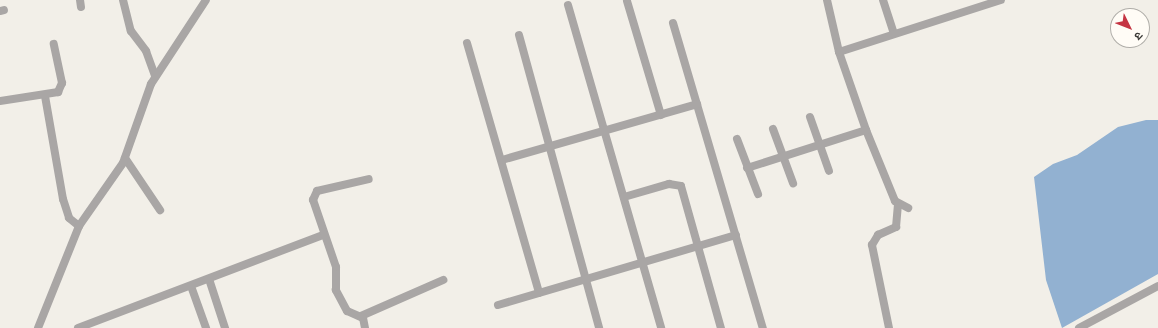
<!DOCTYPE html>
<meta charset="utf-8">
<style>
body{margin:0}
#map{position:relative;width:1158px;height:328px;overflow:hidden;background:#f2efe8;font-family:"Sofia Sans Condensed","Noto Sans Devanagari",sans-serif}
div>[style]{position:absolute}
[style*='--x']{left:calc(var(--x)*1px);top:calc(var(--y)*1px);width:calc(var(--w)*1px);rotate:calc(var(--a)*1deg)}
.water>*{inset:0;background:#92b1d1}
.minor>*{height:8px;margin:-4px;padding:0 4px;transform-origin:4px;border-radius:4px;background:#a9a6a5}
span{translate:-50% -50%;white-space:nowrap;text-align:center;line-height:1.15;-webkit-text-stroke:3.5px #fffcf6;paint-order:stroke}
.north{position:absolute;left:1110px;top:8px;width:40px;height:40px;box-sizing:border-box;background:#fffcf6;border:1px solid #b0aea9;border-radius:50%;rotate:133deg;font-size:11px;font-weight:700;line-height:16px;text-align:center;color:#393835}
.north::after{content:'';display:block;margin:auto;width:14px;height:18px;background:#c53543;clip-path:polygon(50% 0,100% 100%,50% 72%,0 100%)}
</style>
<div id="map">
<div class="water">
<i style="clip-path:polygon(1146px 120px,1158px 120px,1158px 274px,1062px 328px,1046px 280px,1034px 177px,1053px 164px,1077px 155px,1118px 127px)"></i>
</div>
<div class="minor">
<i style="--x:80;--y:0;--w:7;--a:82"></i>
<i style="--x:123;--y:0;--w:32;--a:76"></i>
<i style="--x:131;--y:31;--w:25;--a:53"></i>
<i style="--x:146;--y:51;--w:27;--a:70"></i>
<i style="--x:827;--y:0;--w:53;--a:77"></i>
<i style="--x:839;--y:52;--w:83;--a:70.9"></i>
<i style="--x:866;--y:130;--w:77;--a:67.8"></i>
<i style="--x:895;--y:201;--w:15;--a:28"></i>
<i style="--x:883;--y:0;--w:35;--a:72"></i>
<i style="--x:627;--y:1;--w:119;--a:73.4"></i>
<i style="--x:568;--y:5;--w:336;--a:73.9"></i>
<i style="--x:0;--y:11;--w:4;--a:-14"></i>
<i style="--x:673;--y:23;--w:318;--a:73.6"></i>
<i style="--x:519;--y:35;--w:304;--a:74.7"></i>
<i style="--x:467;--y:43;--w:260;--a:73.9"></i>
<i style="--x:839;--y:52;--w:170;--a:-17.8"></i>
<i style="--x:45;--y:96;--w:105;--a:80.1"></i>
<i style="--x:63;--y:199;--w:20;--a:72"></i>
<i style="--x:69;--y:218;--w:13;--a:39"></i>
<i style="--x:0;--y:101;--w:59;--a:-8.8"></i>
<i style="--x:58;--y:92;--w:10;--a:-66"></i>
<i style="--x:62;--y:83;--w:40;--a:-102"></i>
<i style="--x:810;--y:117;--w:57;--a:70.6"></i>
<i style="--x:773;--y:129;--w:58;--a:69.7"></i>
<i style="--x:737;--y:139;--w:59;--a:69.1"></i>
<i style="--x:125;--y:158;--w:63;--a:56.1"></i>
<i style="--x:502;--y:160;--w:203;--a:-16"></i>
<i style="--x:747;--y:168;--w:125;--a:-17.7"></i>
<i style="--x:624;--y:197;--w:47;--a:-16.1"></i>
<i style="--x:669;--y:184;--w:12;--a:9"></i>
<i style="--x:681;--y:186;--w:148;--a:74.3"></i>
<i style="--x:209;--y:279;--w:52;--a:71.9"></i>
<i style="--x:191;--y:286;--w:45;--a:70.3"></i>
<i style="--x:498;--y:305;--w:248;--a:-16.4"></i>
<i style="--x:361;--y:316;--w:90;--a:-23.7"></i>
<i style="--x:38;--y:328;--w:110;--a:-68.1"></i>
<i style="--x:79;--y:226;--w:77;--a:-55.1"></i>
<i style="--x:123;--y:163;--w:84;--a:-70.5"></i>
<i style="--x:151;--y:84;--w:100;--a:-56.8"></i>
<i style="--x:78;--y:328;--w:262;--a:-20.8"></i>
<i style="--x:365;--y:328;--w:10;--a:-101"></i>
<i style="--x:363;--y:318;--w:17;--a:-156"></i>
<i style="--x:347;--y:311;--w:24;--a:-118"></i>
<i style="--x:336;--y:290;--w:23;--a:-90"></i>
<i style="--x:336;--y:267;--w:71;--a:-108.9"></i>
<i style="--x:313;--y:200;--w:10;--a:-66"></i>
<i style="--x:317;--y:191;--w:53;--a:-13"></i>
<i style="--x:889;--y:328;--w:85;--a:-101.6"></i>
<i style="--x:872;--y:245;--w:12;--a:-59"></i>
<i style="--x:878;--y:235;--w:20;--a:-24"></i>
<i style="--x:896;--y:227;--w:21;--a:-85"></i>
<i style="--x:1079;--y:328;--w:89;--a:-28"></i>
</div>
<div class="north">उ</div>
</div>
